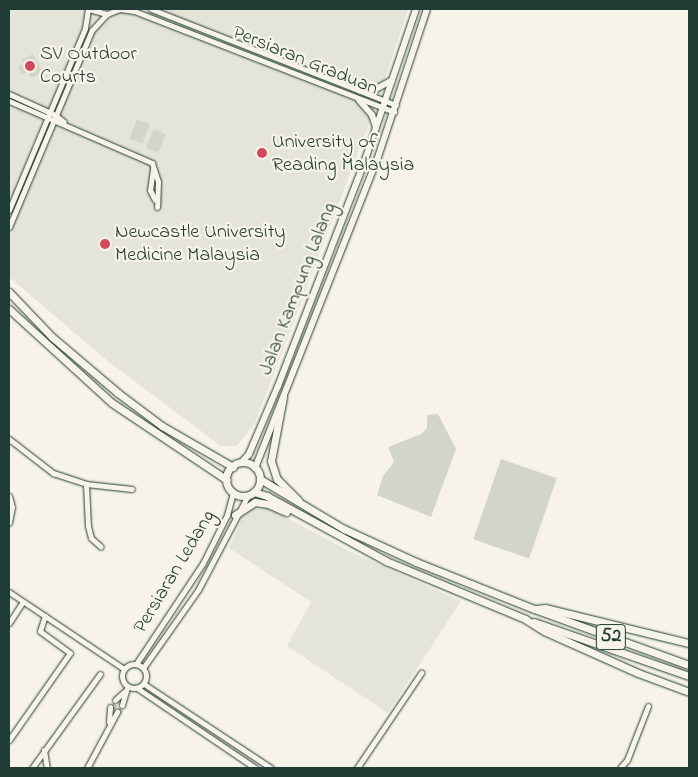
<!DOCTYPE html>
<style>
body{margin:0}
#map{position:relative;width:698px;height:777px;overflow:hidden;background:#f7f3e8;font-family:"Indie Flower",sans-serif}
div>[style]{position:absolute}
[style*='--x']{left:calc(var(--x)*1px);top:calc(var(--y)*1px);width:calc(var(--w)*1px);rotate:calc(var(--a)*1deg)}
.built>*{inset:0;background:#e5e4d9}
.green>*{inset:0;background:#d3d5ca;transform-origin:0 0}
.minor-tunnel>*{height:5px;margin-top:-2.5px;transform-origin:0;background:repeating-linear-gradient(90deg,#cccfc4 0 5px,transparent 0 7.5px)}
.roads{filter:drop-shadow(0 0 1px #1f3d34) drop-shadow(0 0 1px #1f3d34)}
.minor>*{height:5px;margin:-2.5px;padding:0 2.5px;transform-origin:2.5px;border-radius:2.5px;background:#f7f3e8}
.minor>.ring{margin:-2.5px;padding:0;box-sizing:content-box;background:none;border:5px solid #f7f3e8;border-radius:50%}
.major>*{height:6px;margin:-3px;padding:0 3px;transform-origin:3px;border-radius:3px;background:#f7f3e8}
.highway>*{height:7px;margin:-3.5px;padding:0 3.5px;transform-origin:3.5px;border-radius:3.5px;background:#f7f3e8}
.highway>.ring{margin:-3.5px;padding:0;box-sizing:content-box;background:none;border:7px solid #f7f3e8;border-radius:50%}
.dots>*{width:14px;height:14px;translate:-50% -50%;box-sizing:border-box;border:2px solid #f7f3e8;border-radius:50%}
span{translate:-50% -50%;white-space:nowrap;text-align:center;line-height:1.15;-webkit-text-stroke:4.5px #f7f3e8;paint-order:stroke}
.shield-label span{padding:1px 4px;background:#f7f3e8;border:1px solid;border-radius:4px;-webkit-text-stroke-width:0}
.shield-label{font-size:19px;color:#1f3d34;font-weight:700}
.poi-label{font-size:20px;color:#1f3d34}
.left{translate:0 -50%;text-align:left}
.street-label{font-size:20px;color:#1f3d34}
.frame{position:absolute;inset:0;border:10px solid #1f3d34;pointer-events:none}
</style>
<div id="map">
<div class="built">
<i style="clip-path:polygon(9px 9px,408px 9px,379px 98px,255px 423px,237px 446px,221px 446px,109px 362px,9px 277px)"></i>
<i style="clip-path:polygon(268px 508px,349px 551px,461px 601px,388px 713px,287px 646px,311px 602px,229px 548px,244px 513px,252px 509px)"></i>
</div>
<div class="green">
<i style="clip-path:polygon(33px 54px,43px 72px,31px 78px,28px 72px,22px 74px,18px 67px,24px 64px,22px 60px)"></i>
<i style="left:137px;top:119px;width:14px;height:21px;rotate:21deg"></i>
<i style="left:154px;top:129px;width:13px;height:20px;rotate:23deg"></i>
<i style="clip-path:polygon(438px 414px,456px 449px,431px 517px,377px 495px,383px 476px,394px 462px,388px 447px,421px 434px,427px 428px,427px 415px)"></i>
<i style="left:501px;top:459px;width:59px;height:85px;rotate:19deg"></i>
</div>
<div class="minor-tunnel">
<i style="--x:113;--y:708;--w:7;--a:-56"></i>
<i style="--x:119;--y:713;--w:8;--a:-60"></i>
</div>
<div class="roads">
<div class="minor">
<i style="--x:89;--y:9;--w:19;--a:16"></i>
<i style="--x:107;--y:14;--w:14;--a:-21"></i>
<i style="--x:120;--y:9;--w:14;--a:8"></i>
<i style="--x:134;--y:11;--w:279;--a:21.2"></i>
<i style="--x:151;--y:9;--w:263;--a:21.4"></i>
<i style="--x:9;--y:94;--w:51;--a:24.5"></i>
<i style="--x:55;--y:115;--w:11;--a:38"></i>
<i style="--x:9;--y:101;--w:156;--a:23.4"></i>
<i style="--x:152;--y:163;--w:20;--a:72"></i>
<i style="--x:158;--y:182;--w:25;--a:92"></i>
<i style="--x:153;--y:169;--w:21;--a:98"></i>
<i style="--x:150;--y:190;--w:11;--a:63"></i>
<i style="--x:9;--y:210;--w:197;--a:-67.3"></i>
<i style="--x:85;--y:28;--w:19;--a:-81"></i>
<i style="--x:9;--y:227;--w:214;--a:-67.2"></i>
<i style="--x:92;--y:30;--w:22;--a:-47"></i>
<i style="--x:9;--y:439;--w:56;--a:37.7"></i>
<i style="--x:53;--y:473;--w:35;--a:18"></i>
<i style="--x:86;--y:484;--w:42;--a:87.3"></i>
<i style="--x:88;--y:526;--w:12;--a:76"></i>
<i style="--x:91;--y:538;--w:13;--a:42"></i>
<i style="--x:86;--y:484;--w:46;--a:6.2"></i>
<i style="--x:9;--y:496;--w:11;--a:75"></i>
<i style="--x:12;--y:507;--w:16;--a:101"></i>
<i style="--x:9;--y:592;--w:138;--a:33.8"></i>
<i style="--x:9;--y:623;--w:24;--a:-57"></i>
<i class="ring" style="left:122px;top:664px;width:19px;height:19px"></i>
<i style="--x:136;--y:664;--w:121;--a:-56.4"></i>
<i style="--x:203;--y:563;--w:54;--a:-63.4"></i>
<i style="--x:227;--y:515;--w:24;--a:-75"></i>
<i style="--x:143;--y:668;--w:95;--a:-54.8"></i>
<i style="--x:198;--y:590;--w:107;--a:-62.2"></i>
<i style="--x:144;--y:684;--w:152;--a:33.5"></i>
<i style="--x:137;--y:688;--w:143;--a:34.1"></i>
<i style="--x:115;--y:700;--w:12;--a:-42"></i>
<i style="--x:122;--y:705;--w:19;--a:-74"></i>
<i style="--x:109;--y:722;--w:15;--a:-86"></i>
<i style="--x:9;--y:740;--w:106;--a:-55"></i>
<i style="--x:70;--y:653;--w:37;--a:-144"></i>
<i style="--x:40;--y:631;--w:16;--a:-72"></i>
<i style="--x:44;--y:750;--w:18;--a:81"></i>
<i style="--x:32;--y:768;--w:116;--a:-54.1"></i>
<i style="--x:87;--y:768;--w:64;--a:-61.8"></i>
<i style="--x:357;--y:768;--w:115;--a:-56"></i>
<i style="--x:620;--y:768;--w:11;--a:-49"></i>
<i style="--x:627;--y:760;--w:58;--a:-68.7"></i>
</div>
<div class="major">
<i style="--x:361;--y:91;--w:15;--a:-8"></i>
<i style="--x:376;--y:89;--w:18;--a:-29"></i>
<i style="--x:359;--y:100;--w:20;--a:49"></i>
<i style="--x:372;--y:115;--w:13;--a:72"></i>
<i style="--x:241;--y:463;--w:12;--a:-48"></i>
<i style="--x:249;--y:454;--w:74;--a:-66.9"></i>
<i style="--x:278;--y:386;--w:242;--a:-68.9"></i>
<i style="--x:365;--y:160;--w:159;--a:-71.3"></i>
<i style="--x:255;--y:468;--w:331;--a:-68.4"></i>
<i style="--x:377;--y:160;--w:159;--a:-71.7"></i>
</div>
<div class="highway">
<i style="--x:9;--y:292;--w:62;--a:46.3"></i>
<i style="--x:52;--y:337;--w:87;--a:40.3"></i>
<i style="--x:118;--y:393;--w:55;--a:36.9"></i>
<i style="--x:162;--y:426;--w:82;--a:30"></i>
<i style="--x:9;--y:309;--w:139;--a:42.4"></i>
<i style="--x:112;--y:403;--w:138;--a:33.8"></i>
<i style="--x:283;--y:397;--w:65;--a:100.6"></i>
<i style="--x:271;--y:461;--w:19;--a:72"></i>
<i style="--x:277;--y:479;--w:30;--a:45"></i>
<i class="ring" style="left:226px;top:462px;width:27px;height:27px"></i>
<i style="--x:260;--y:479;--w:98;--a:30.8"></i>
<i style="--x:344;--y:529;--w:79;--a:24.6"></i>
<i style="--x:416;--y:562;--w:127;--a:21.7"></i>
<i style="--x:534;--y:609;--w:165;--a:19.9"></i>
<i style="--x:254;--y:492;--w:14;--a:17"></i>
<i style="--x:267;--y:496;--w:136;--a:28.6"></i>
<i style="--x:386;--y:561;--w:151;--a:22.6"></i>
<i style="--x:525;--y:619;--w:22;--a:32"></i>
<i style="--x:544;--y:631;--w:103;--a:24.1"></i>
<i style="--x:638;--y:673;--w:54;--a:20.4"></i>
<i style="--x:235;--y:515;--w:24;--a:-33"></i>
<i style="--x:255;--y:502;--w:13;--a:9"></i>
<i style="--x:268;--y:504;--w:20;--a:24"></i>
<i style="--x:536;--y:609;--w:9;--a:-6"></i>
<i style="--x:545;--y:608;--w:148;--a:13.7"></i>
<i style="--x:534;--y:622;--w:164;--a:19.2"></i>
</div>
</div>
<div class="dots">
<i style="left:30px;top:66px;background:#d1495b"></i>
<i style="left:262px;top:153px;background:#d1495b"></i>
<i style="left:105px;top:244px;background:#d1495b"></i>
</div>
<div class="shield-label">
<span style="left:611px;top:637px">52</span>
</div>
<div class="poi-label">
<span class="left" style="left:40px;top:66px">SV Outdoor<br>Courts</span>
<span class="left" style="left:272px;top:154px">University of<br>Reading Malaysia</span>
<span class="left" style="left:115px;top:244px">Newcastle University<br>Medicine Malaysia</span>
</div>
<div class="street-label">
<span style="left:305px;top:61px;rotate:22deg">Persiaran Graduan</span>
<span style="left:298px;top:289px;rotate:-69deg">Jalan Kampung Lalang</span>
<span style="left:175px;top:572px;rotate:-59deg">Persiaran Ledang</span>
</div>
<div class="frame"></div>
</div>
